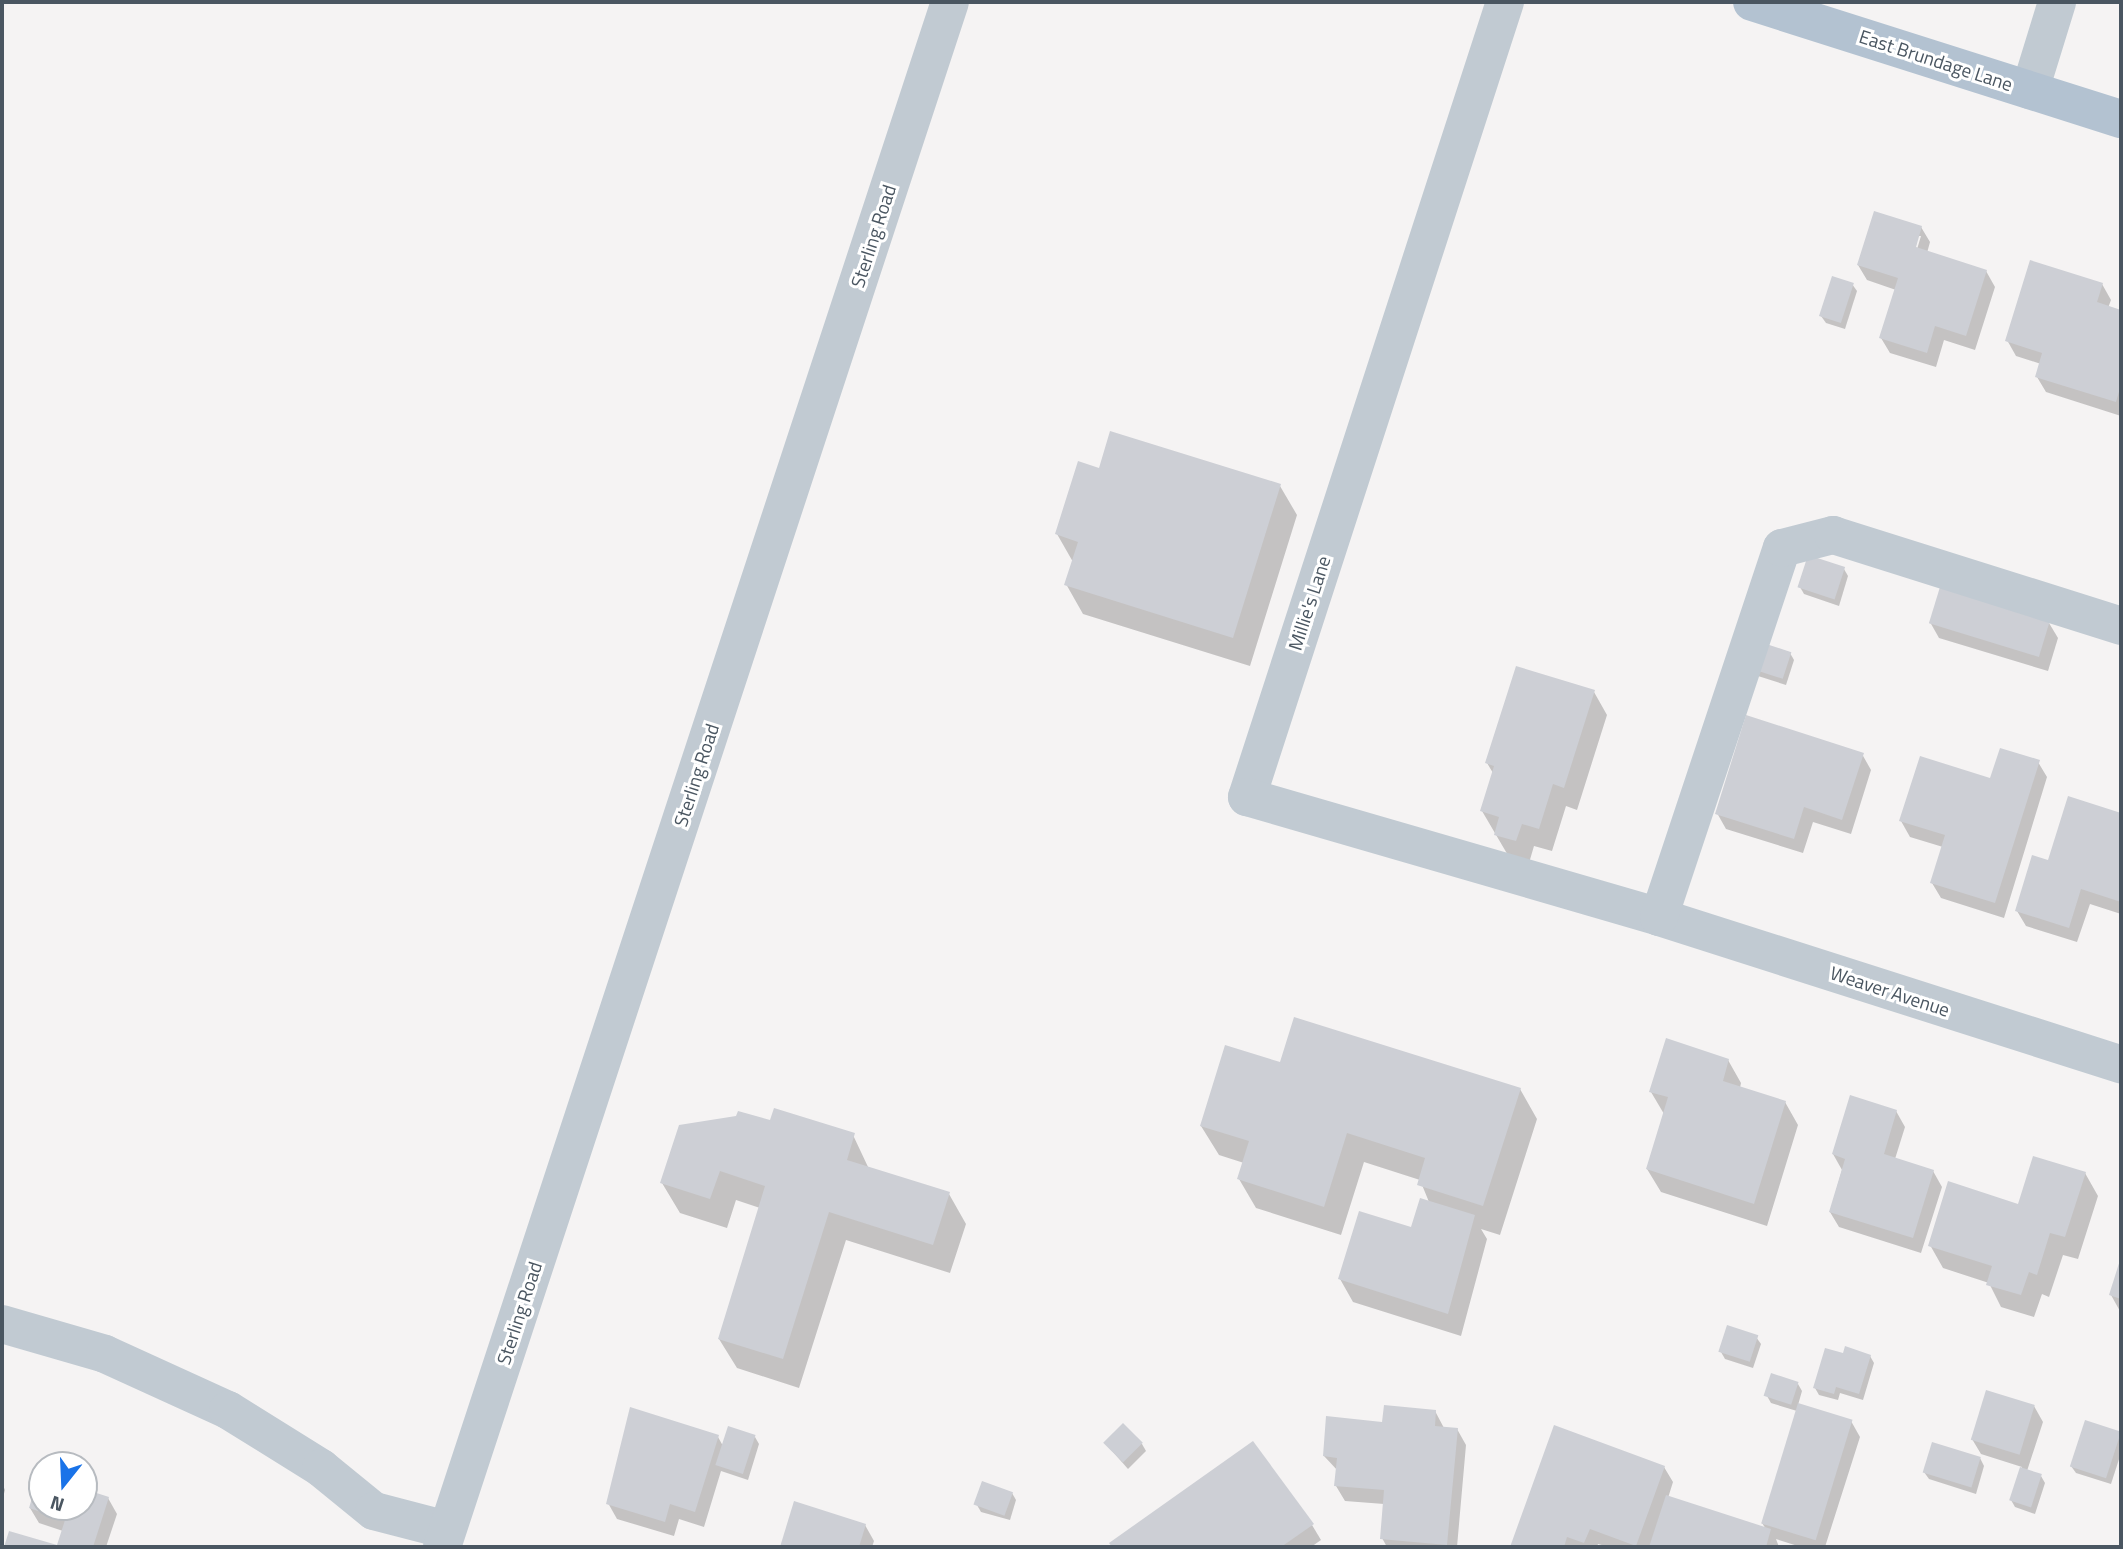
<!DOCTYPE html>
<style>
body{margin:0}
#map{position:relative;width:2123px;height:1549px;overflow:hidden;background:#f5f3f3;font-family:"Titillium Web",sans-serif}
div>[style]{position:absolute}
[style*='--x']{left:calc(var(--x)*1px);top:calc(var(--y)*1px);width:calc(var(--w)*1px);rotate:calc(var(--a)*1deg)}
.shadow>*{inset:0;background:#0003}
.building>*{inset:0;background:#cdcfd5;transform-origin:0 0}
.minor>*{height:38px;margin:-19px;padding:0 19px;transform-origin:19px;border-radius:19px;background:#c1cad2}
.major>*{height:38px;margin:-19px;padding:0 19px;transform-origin:19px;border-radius:19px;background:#b3c2d1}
span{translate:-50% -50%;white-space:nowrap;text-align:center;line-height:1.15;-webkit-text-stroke:6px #fff;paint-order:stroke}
.street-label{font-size:19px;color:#4a5661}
.frame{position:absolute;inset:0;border:4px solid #4a5661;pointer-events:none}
.north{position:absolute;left:28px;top:1451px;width:70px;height:70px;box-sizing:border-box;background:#fff;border:2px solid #b7bbc0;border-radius:50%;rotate:198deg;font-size:19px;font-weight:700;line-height:28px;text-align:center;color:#4a5661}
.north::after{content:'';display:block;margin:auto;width:24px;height:32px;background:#1a73e8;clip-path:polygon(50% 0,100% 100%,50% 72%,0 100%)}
</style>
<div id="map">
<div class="shadow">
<i style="clip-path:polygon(evenodd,1921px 227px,1930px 242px,1927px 253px,1986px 271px,1995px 287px,1975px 350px,1944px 340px,1936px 367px,1890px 353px,1881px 338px,1896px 290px,1867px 280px,1858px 265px,1921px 227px,1917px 236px,1921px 236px,1915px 256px,1917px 236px)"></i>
<i style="clip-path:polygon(1852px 284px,1857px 291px,1845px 329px,1826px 323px,1821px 316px)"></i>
<i style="clip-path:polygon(2102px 284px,2111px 300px,2108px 308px,2121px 312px,2121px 416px,2046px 392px,2037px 377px,2041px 364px,2016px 356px,2007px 340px)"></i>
<i style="clip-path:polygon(1100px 470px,1280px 486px,1297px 515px,1250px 666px,1083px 614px,1066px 584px,1073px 562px,1057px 534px)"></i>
<i style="clip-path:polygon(1844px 569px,1848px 576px,1839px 606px,1804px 594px,1800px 587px)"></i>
<i style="clip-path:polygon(1930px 622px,2049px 623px,2058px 638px,2048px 671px,1939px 638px)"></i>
<i style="clip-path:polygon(1790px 653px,1794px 660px,1786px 685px,1758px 676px,1754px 668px)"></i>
<i style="clip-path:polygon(1594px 692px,1607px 715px,1577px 810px,1566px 806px,1552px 851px,1534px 846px,1529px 863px,1509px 857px,1482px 811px,1493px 773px,1487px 763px)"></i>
<i style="clip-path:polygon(1862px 754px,1871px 770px,1851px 834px,1813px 822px,1803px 853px,1726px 829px,1717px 813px)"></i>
<i style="clip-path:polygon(2038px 762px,2047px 777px,2004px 918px,1941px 898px,1932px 883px,1943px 847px,1910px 837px,1901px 821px)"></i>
<i style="clip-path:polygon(2069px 798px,2121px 815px,2121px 914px,2090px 904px,2077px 942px,2026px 926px,2017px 911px,2049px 862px)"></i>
<i style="clip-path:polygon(1728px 1060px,1741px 1083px,1740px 1088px,1785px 1102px,1798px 1125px,1767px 1226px,1661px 1192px,1647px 1169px,1664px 1114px,1651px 1092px)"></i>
<i style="clip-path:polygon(1281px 1065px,1520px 1089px,1537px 1119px,1500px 1235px,1481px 1229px,1487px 1239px,1461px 1336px,1353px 1302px,1340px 1279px,1412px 1230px,1429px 1202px,1420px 1180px,1364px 1162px,1341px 1235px,1256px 1208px,1239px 1179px,1244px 1163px,1219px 1155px,1201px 1126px)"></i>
<i style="clip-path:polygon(1896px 1111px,1905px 1127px,1895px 1159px,1933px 1171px,1942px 1187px,1921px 1253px,1839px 1227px,1830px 1212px,1842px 1170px,1833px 1154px)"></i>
<i style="clip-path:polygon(771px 1122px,853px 1135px,869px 1169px,949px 1194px,966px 1224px,950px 1273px,846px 1240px,799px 1388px,737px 1368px,719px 1339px,760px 1208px,736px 1200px,727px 1228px,680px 1213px,662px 1183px)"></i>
<i style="clip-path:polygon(2085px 1173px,2098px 1196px,2078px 1259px,2063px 1255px,2049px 1297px,2042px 1294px,2034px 1317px,2001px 1307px,1989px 1283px,1943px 1268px,1930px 1245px)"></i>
<i style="clip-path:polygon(2121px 1261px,2121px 1313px,2111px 1295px)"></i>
<i style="clip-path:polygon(1756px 1337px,1761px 1344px,1753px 1368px,1725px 1359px,1721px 1352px)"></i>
<i style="clip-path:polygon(1844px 1356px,1870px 1356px,1874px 1363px,1863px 1400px,1840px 1393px,1838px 1400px,1819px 1395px,1815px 1388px)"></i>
<i style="clip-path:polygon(1798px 1384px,1802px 1391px,1798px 1405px,1851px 1421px,1860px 1437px,1825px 1547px,1801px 1547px,1776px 1539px,1779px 1547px,1609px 1547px,1598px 1544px,1597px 1547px,1512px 1547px,1555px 1427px,1664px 1467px,1673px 1482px,1668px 1498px,1766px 1529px,1762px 1523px,1797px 1411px,1771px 1403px,1767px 1396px)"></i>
<i style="clip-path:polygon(2034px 1406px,2043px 1422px,2027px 1471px,2041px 1476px,2045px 1483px,2035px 1514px,2015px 1507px,2011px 1500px,2022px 1467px,1981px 1454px,1972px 1439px)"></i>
<i style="clip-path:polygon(1435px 1411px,1444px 1428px,1457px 1429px,1466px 1445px,1457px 1547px,1387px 1547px,1382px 1538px,1384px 1504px,1345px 1501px,1336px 1486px,1338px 1471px,1324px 1456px,1384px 1424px)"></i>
<i style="clip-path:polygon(2086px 1422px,2121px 1434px,2121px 1453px,2111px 1484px,2076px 1473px,2071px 1466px)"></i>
<i style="clip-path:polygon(718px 1437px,723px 1446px,755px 1437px,759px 1444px,748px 1480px,721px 1471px,704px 1527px,679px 1519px,674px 1536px,617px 1519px,608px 1503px)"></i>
<i style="clip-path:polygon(1106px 1444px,1142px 1444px,1146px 1451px,1128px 1469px)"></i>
<i style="clip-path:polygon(1980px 1458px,1984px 1466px,1976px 1494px,1929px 1479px,1924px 1472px)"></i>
<i style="clip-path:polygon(42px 1472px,42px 1507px,84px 1507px,84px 1491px,108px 1498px,117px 1514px,106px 1547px,58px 1547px,63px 1531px,39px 1523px,30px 1508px)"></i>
<i style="clip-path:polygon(2px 1483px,5px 1490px,2px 1501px)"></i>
<i style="clip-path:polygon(1012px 1493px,1016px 1500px,1010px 1520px,981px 1512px,977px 1505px)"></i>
<i style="clip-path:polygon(795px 1504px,865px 1525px,874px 1541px,872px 1547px,781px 1547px)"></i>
<i style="clip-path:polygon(1312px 1525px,1321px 1540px,1311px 1547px,1114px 1547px,1111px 1543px)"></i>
</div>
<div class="building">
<i style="clip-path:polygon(1874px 211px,1922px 226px,1916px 247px,1987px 270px,1966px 336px,1935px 326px,1927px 353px,1879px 338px,1898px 278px,1857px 265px)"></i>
<i style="clip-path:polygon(2030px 260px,2103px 283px,2097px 302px,2121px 310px,2121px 385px,2116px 402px,2035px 377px,2042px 353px,2005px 341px)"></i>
<i style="left:1832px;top:276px;width:23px;height:42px;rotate:18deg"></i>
<i style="clip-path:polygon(1110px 431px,1281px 484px,1233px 638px,1064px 585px,1078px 542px,1055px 534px,1078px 461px,1099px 468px)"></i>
<i style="left:1808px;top:555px;width:39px;height:34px;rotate:18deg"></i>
<i style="left:1940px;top:587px;width:115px;height:38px;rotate:17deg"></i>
<i style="left:1760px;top:642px;width:33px;height:28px;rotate:18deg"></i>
<i style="clip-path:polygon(1516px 666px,1595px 690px,1564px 788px,1553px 784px,1539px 829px,1522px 824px,1516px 841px,1494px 835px,1499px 817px,1480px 811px,1494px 766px,1485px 763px)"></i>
<i style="clip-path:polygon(1746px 715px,1864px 753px,1842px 820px,1804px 807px,1794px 839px,1715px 814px)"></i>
<i style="clip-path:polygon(2000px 748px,2040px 760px,1995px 903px,1930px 883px,1945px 835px,1899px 821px,1920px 756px,1990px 778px)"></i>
<i style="clip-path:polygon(2068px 796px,2121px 813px,2121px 902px,2081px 889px,2069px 928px,2015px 911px,2032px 855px,2048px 860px)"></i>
<i style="clip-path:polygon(1294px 1017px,1521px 1088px,1483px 1206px,1417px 1185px,1425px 1158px,1347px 1133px,1324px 1207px,1237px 1179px,1249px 1141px,1200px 1126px,1225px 1045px,1280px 1062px)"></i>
<i style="clip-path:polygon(1666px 1038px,1729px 1059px,1723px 1081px,1786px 1101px,1754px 1204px,1646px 1169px,1668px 1097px,1649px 1092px)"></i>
<i style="clip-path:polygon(1850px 1095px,1897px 1110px,1884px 1154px,1934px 1170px,1913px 1238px,1829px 1212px,1845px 1159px,1832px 1154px)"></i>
<i style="clip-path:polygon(774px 1108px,855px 1133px,847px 1160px,950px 1192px,933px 1245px,829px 1212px,783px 1359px,718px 1339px,765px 1186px,720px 1171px,710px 1199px,660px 1183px,679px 1125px,736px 1116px,738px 1111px,770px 1120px)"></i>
<i style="clip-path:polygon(2033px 1156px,2086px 1172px,2065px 1237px,2050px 1233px,2037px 1275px,2029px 1272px,2021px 1295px,1986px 1285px,1992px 1266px,1928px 1246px,1948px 1181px,2018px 1204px)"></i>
<i style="clip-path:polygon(1420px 1198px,1475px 1215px,1448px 1314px,1338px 1279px,1359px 1211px,1411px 1227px)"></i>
<i style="clip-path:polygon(2121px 1257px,2121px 1299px,2109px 1295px)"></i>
<i style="left:1727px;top:1325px;width:33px;height:28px;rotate:18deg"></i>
<i style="clip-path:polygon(1845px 1346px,1871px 1355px,1859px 1394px,1836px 1387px,1834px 1394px,1813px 1388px,1825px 1348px,1843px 1353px)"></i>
<i style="left:1771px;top:1373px;width:29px;height:24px;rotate:18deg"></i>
<i style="left:1986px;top:1390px;width:51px;height:52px;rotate:17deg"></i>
<i style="left:1798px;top:1403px;width:57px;height:126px;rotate:17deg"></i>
<i style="clip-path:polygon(1384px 1405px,1436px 1410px,1435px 1426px,1458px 1428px,1447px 1545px,1380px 1539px,1384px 1490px,1334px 1486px,1337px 1458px,1323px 1456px,1326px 1416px,1382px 1422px)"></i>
<i style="clip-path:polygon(630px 1407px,719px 1435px,695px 1512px,670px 1504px,665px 1522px,606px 1504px)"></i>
<i style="left:2085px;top:1420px;width:38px;height:49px;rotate:18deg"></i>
<i style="left:1123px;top:1423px;width:28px;height:28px;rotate:45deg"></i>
<i style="clip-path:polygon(1554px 1425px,1665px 1466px,1636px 1546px,1590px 1529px,1584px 1543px,1567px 1537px,1564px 1547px,1510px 1547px)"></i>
<i style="left:728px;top:1426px;width:29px;height:41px;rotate:18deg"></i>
<i style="clip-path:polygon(1253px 1441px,1314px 1524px,1281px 1547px,1112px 1547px,1109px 1543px)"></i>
<i style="left:1932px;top:1442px;width:51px;height:32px;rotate:17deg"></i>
<i style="left:2020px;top:1467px;width:23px;height:35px;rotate:18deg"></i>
<i style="clip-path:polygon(41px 1468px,42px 1507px,84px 1507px,84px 1489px,109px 1497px,93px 1547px,4px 1547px,9px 1531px,57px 1545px,65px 1520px,29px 1508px)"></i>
<i style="left:982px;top:1481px;width:33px;height:25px;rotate:20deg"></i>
<i style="clip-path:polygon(1666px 1495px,1771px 1529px,1766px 1547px,1649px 1547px)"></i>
<i style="clip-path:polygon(794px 1501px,866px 1524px,859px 1547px,780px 1547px)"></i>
</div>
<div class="minor">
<i style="--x:1505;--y:2;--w:836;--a:107.98"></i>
<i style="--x:1247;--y:797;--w:429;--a:16.2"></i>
<i style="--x:1659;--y:917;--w:485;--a:17.7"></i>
<i style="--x:2030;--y:90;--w:92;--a:-72.9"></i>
<i style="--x:1659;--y:917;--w:389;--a:-71.6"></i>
<i style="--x:1782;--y:548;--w:53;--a:-14.3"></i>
<i style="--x:1833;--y:535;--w:302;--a:17.5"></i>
<i style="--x:2;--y:1324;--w:107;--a:16.2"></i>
<i style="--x:105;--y:1354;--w:135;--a:24.5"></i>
<i style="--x:228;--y:1410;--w:110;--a:31.9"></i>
<i style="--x:321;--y:1468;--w:68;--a:39.1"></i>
<i style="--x:374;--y:1511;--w:75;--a:14.6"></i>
<i style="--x:442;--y:1547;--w:1626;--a:-71.8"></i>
</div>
<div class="major">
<i style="--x:1752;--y:2;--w:387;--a:17.6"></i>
</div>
<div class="street-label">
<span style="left:1936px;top:60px;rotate:18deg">East Brundage Lane</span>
<span style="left:873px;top:236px;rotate:-72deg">Sterling Road</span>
<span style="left:1309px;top:603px;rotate:-72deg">Millie's Lane</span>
<span style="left:696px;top:775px;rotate:-72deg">Sterling Road</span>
<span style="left:1890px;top:991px;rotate:18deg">Weaver Avenue</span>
<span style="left:519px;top:1313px;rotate:-72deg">Sterling Road</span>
</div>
<div class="frame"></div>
<div class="north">N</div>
</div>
